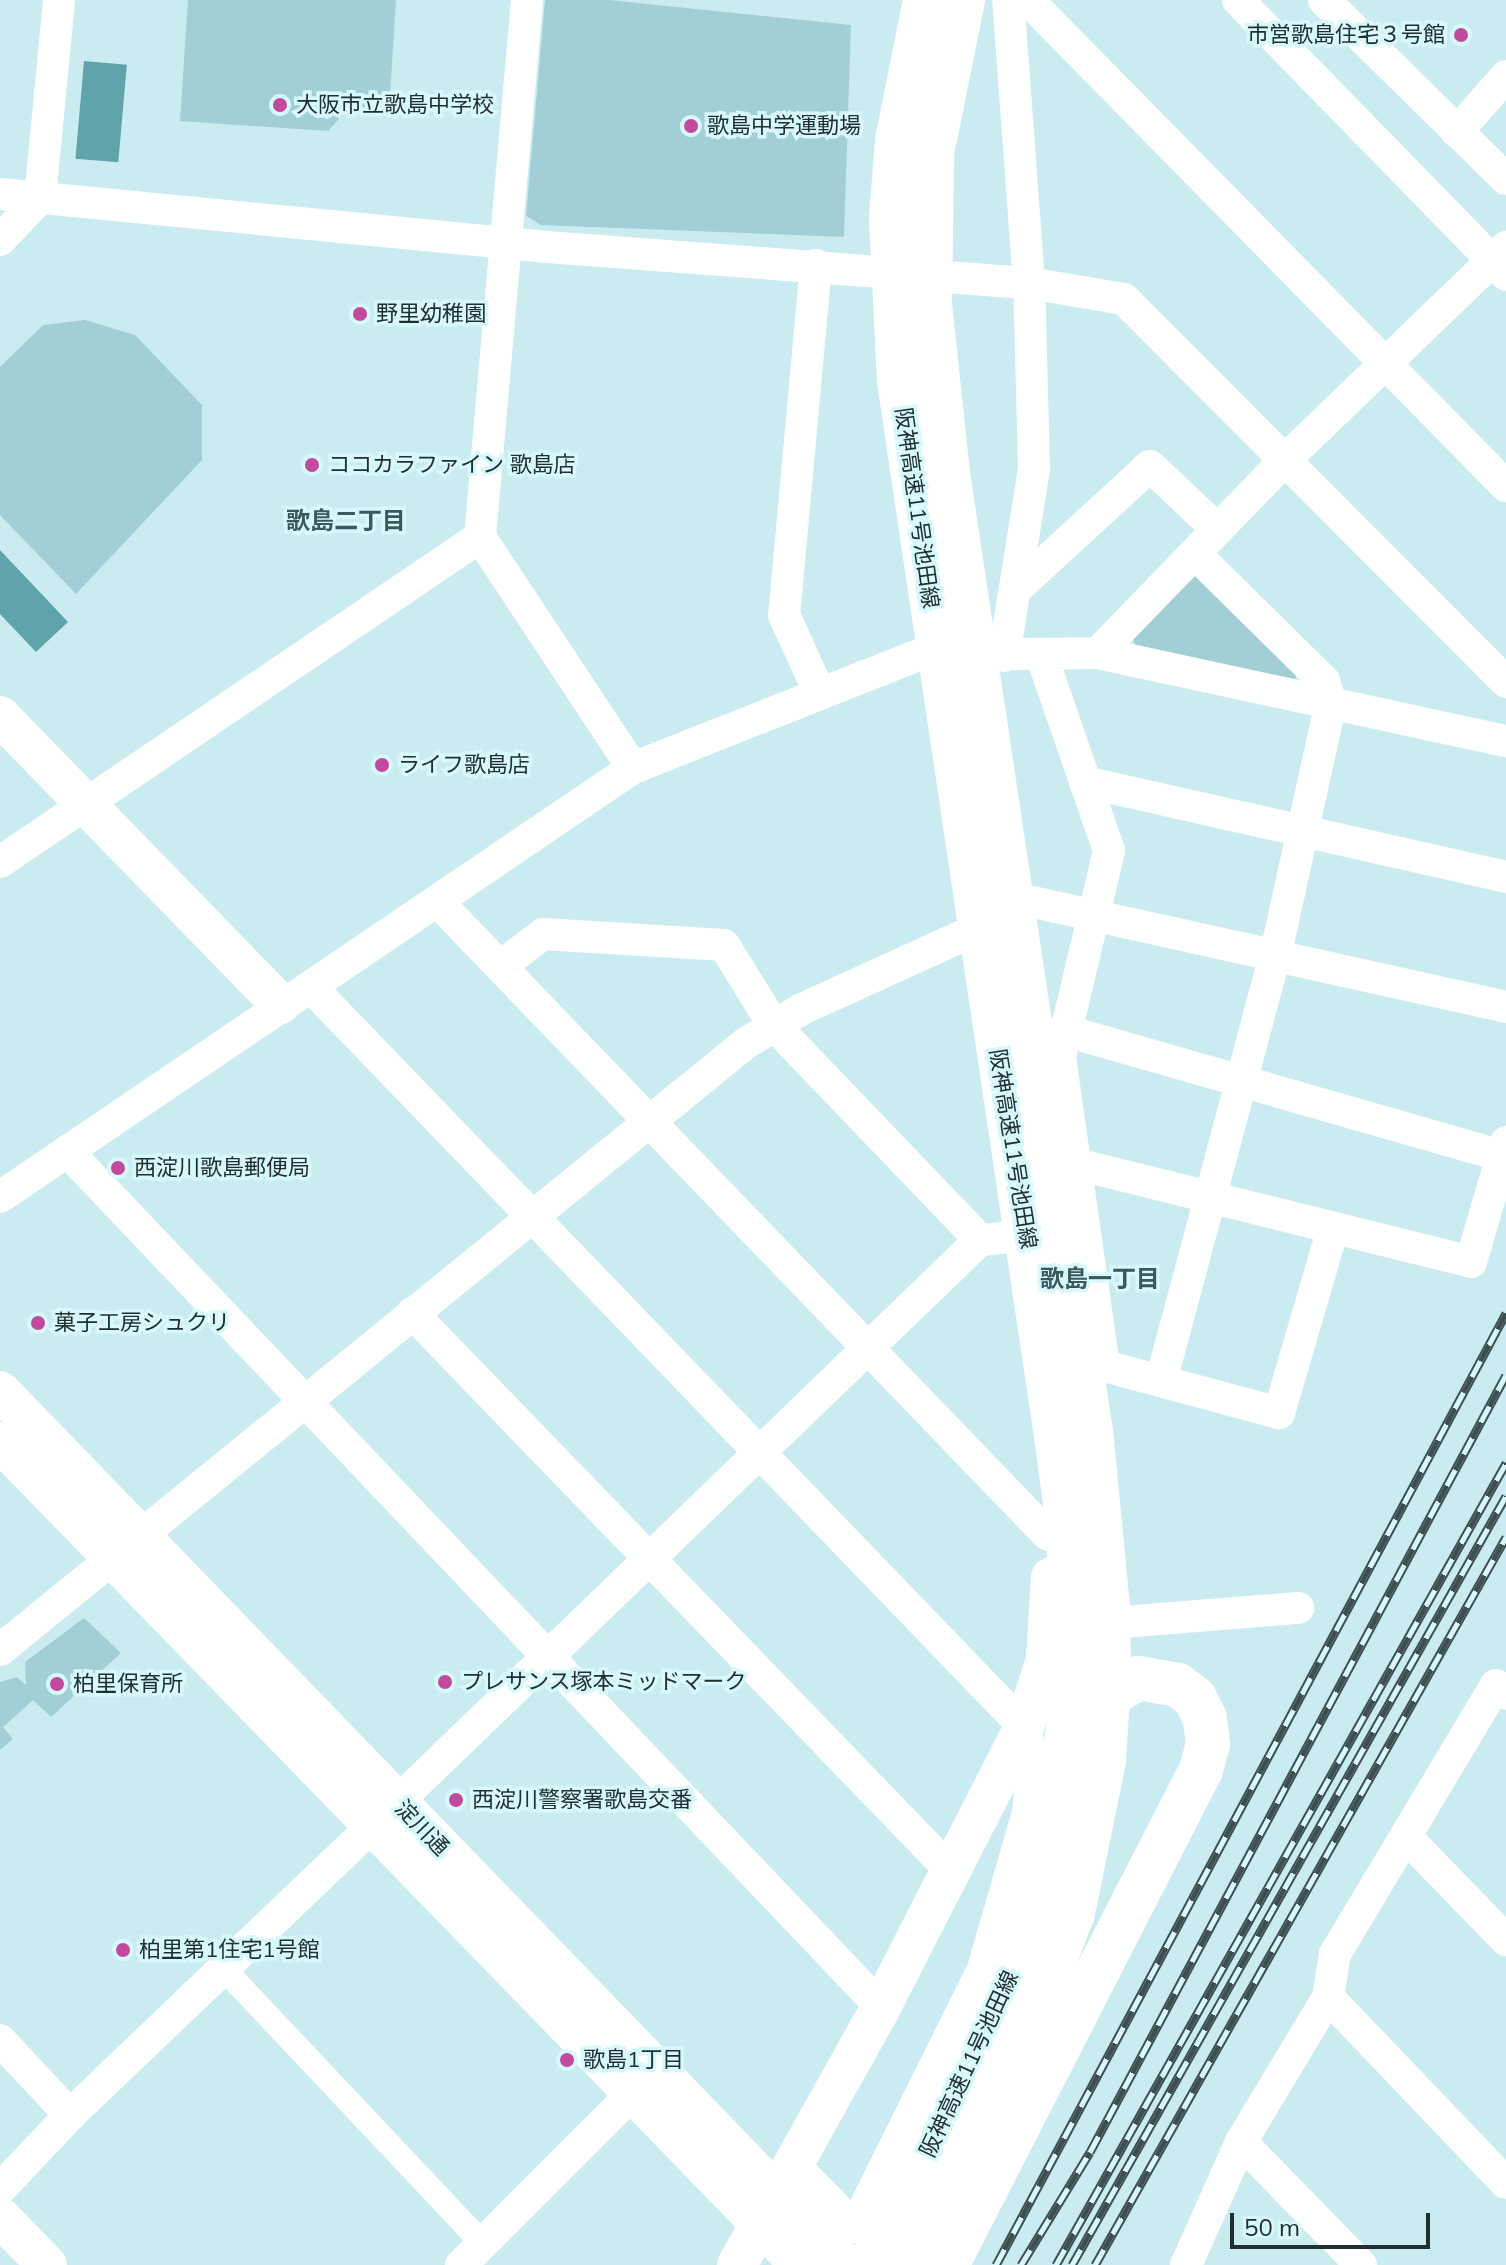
<!DOCTYPE html>
<meta charset="utf-8">
<style>
body{margin:0}
#map{position:relative;width:1506px;height:2265px;overflow:hidden;background:#caecf0;font-family:Mulish,"Noto Sans JP",sans-serif}
div>[style]{position:absolute}
[style*='--x']{left:calc(var(--x)*1px);top:calc(var(--y)*1px);width:calc(var(--w)*1px);rotate:calc(var(--a)*1deg)}
.green>*{inset:0;background:#a2cfd5}
.water>*{inset:0;background:#5fa3ab;transform-origin:0 0}
.pedestrian>*{height:24px;margin:-12px;padding:0 12px;transform-origin:12px;border-radius:12px;background:#fff}
.minor>*{height:32px;margin:-16px;padding:0 16px;transform-origin:16px;border-radius:16px;background:#fff}
.tertiary>*{height:40px;margin:-20px;padding:0 20px;transform-origin:20px;border-radius:20px;background:#fff}
.motorway>*{height:44px;margin:-22px;padding:0 22px;transform-origin:22px;border-radius:22px;background:#fff}
.rail>*{height:9px;margin-top:-4.5px;transform-origin:0;background:repeating-linear-gradient(90deg,#d7f9fd 0 18px,#3e4f51 0 36px);box-sizing:border-box;border-block:2px solid #3e4f51}
.dots>*{width:22px;height:22px;translate:-50% -50%;box-sizing:border-box;border:4px solid #d7f9fd;border-radius:50%}
span{translate:-50% -50%;white-space:nowrap;text-align:center;line-height:1.15;-webkit-text-stroke:7px #d7f9fd;paint-order:stroke}
.poi-label{font-size:22px;color:#222f31}
.right{translate:-100% -50%;text-align:right}
.left{translate:0 -50%;text-align:left}
.street-label{font-size:22px;color:#222f31}
.neighbourhood-label{font-size:24px;color:#3b595d;font-weight:700}
.scale{position:absolute;left:1230px;top:2213px;width:200px;height:36px;box-sizing:border-box;border:4px solid #222f31;border-top:0;padding-left:10px;font-size:24px;line-height:28px;white-space:nowrap;color:#222f31;-webkit-text-stroke:6px #d7f9fd;paint-order:stroke}
</style>
<div id="map">
<div class="green">
<i style="clip-path:polygon(188px 0,396px 0,389px 112px,348px 109px,328px 131px,180px 121px)"></i>
<i style="clip-path:polygon(545px 0,609px 0,851px 25px,844px 237px,541px 225px,526px 216px)"></i>
<i style="clip-path:polygon(85px 320px,135px 335px,202px 405px,202px 460px,76px 594px,0 515px,0 367px,43px 325px)"></i>
<i style="clip-path:polygon(1196px 575px,1299px 672px,1293px 683px,1136px 649px,1133px 637px)"></i>
<i style="clip-path:polygon(84px 1618px,121px 1653px,51px 1717px,33px 1700px,3px 1727px,13px 1739px,0 1750px,0 1682px,17px 1677px,26px 1685px,25px 1662px)"></i>
</div>
<div class="water">
<i style="left:84px;top:61px;width:43px;height:98px;rotate:5deg"></i>
<i style="clip-path:polygon(0 550px,68px 622px,36px 652px,0 614px)"></i>
</div>
<div class="pedestrian">
<i style="--x:223;--y:1968;--w:379;--a:46.7"></i>
</div>
<div class="minor">
<i style="--x:527;--y:0;--w:539;--a:95"></i>
<i style="--x:480;--y:537;--w:277;--a:56.5"></i>
<i style="--x:1028;--y:0;--w:682;--a:45.48"></i>
<i style="--x:1238;--y:0;--w:384;--a:45.7"></i>
<i style="--x:1324;--y:0;--w:255;--a:44.5"></i>
<i style="--x:1457;--y:132;--w:74;--a:-48.8"></i>
<i style="--x:0;--y:194;--w:550;--a:5.53"></i>
<i style="--x:547;--y:247;--w:483;--a:4.3"></i>
<i style="--x:1029;--y:283;--w:96;--a:9.6"></i>
<i style="--x:1124;--y:299;--w:541;--a:45.07"></i>
<i style="--x:0;--y:240;--w:58;--a:-46.4"></i>
<i style="--x:40;--y:198;--w:199;--a:-84.5"></i>
<i style="--x:816;--y:265;--w:351;--a:95.2"></i>
<i style="--x:784;--y:615;--w:87;--a:65.5"></i>
<i style="--x:1015;--y:590;--w:183;--a:-42.6"></i>
<i style="--x:1150;--y:466;--w:93;--a:43.3"></i>
<i style="--x:1098;--y:653;--w:270;--a:-45.9"></i>
<i style="--x:1286;--y:459;--w:306;--a:-43.9"></i>
<i style="--x:1004;--y:656;--w:190;--a:-80.9"></i>
<i style="--x:1034;--y:468;--w:185;--a:-91.5"></i>
<i style="--x:1029;--y:283;--w:284;--a:-94.2"></i>
<i style="--x:1042;--y:657;--w:205;--a:70.9"></i>
<i style="--x:1109;--y:851;--w:212;--a:103.4"></i>
<i style="--x:1060;--y:1057;--w:312;--a:81.9"></i>
<i style="--x:1085;--y:782;--w:432;--a:12.7"></i>
<i style="--x:0;--y:862;--w:580;--a:-34.1"></i>
<i style="--x:993;--y:900;--w:40;--a:2.9"></i>
<i style="--x:1033;--y:902;--w:485;--a:12.5"></i>
<i style="--x:437;--y:901;--w:880;--a:46.06"></i>
<i style="--x:501;--y:966;--w:53;--a:-37.3"></i>
<i style="--x:543;--y:934;--w:181;--a:3.5"></i>
<i style="--x:724;--y:945;--w:93;--a:58.2"></i>
<i style="--x:773;--y:1024;--w:299;--a:46.2"></i>
<i style="--x:311;--y:987;--w:1028;--a:46.06"></i>
<i style="--x:1024;--y:1727;--w:33;--a:74"></i>
<i style="--x:1033;--y:1759;--w:54;--a:95.3"></i>
<i style="--x:1028;--y:1813;--w:162;--a:106.1"></i>
<i style="--x:983;--y:1969;--w:288;--a:116.4"></i>
<i style="--x:855;--y:2227;--w:88;--a:-134.5"></i>
<i style="--x:1063;--y:1030;--w:457;--a:16"></i>
<i style="--x:67;--y:1151;--w:1181;--a:46.44"></i>
<i style="--x:1058;--y:1165;--w:18;--a:-3"></i>
<i style="--x:1076;--y:1164;--w:407;--a:13.9"></i>
<i style="--x:1471;--y:1262;--w:125;--a:-73.7"></i>
<i style="--x:0;--y:1197;--w:765;--a:-34.13"></i>
<i style="--x:633;--y:768;--w:308;--a:-21.6"></i>
<i style="--x:919;--y:655;--w:179;--a:-0.6"></i>
<i style="--x:1098;--y:653;--w:417;--a:12.2"></i>
<i style="--x:412;--y:1313;--w:776;--a:45.99"></i>
<i style="--x:1086;--y:1361;--w:200;--a:15.1"></i>
<i style="--x:1279;--y:1413;--w:189;--a:-73.7"></i>
<i style="--x:1161;--y:1381;--w:439;--a:-75"></i>
<i style="--x:1275;--y:957;--w:260;--a:-77.6"></i>
<i style="--x:1331;--y:703;--w:23;--a:-108"></i>
<i style="--x:1324;--y:681;--w:181;--a:-135.4"></i>
<i style="--x:1086;--y:1625;--w:213;--a:-4.6"></i>
<i style="--x:0;--y:1650;--w:962;--a:-39.13"></i>
<i style="--x:746;--y:1043;--w:66;--a:-31.3"></i>
<i style="--x:802;--y:1009;--w:174;--a:-24.5"></i>
<i style="--x:397;--y:1802;--w:810;--a:-43.95"></i>
<i style="--x:980;--y:1240;--w:24;--a:-5"></i>
<i style="--x:1406;--y:1837;--w:144;--a:45.8"></i>
<i style="--x:1328;--y:1997;--w:257;--a:46.3"></i>
<i style="--x:0;--y:2040;--w:103;--a:47"></i>
<i style="--x:1241;--y:2142;--w:172;--a:45.7"></i>
<i style="--x:0;--y:2189;--w:102;--a:-46.6"></i>
<i style="--x:70;--y:2115;--w:418;--a:-43.7"></i>
<i style="--x:461;--y:2265;--w:242;--a:-45"></i>
<i style="--x:1186;--y:2265;--w:135;--a:-65.9"></i>
<i style="--x:1241;--y:2142;--w:169;--a:-59"></i>
<i style="--x:1328;--y:1997;--w:44;--a:-80.8"></i>
<i style="--x:1335;--y:1954;--w:313;--a:-59.1"></i>
<i style="--x:1496;--y:1685;--w:13;--a:42"></i>
</div>
<div class="tertiary">
<i style="--x:0;--y:716;--w:402;--a:45.8"></i>
<i style="--x:0;--y:1391;--w:1215;--a:45.93"></i>
<i style="--x:0;--y:1442;--w:1148;--a:45.81"></i>
<i style="--x:0;--y:2217;--w:67;--a:45.6"></i>
<i style="--x:737;--y:2265;--w:295;--a:-60.8"></i>
<i style="--x:881;--y:2007;--w:314;--a:-62.9"></i>
<i style="--x:1024;--y:1727;--w:71;--a:-71.8"></i>
<i style="--x:1046;--y:1660;--w:83;--a:-86.6"></i>
</div>
<div class="motorway">
<i style="--x:869;--y:2265;--w:159;--a:-62.3"></i>
<i style="--x:943;--y:2124;--w:172;--a:-65.2"></i>
<i style="--x:1015;--y:1968;--w:149;--a:-74"></i>
<i style="--x:1056;--y:1825;--w:149;--a:-83.1"></i>
<i style="--x:1074;--y:1677;--w:152;--a:-92.3"></i>
<i style="--x:1068;--y:1525;--w:90;--a:-97.7"></i>
<i style="--x:1056;--y:1436;--w:1066;--a:-98.47"></i>
<i style="--x:899;--y:382;--w:164;--a:-92.8"></i>
<i style="--x:891;--y:218;--w:78;--a:-85.6"></i>
<i style="--x:897;--y:140;--w:143;--a:-78.7"></i>
<i style="--x:911;--y:2265;--w:227;--a:-62.8"></i>
<i style="--x:1015;--y:2063;--w:161;--a:-68.9"></i>
<i style="--x:1073;--y:1913;--w:156;--a:-78.5"></i>
<i style="--x:1104;--y:1760;--w:79;--a:-86.4"></i>
<i style="--x:1109;--y:1681;--w:74;--a:-90.8"></i>
<i style="--x:1108;--y:1607;--w:176;--a:-95.5"></i>
<i style="--x:1091;--y:1432;--w:970;--a:-98.48"></i>
<i style="--x:948;--y:473;--w:170;--a:-96.1"></i>
<i style="--x:930;--y:304;--w:151;--a:-89.2"></i>
<i style="--x:932;--y:153;--w:156;--a:-78.5"></i>
<i style="--x:947;--y:2265;--w:556;--a:-62.84"></i>
<i style="--x:1201;--y:1770;--w:27;--a:-75"></i>
<i style="--x:1208;--y:1744;--w:26;--a:-97"></i>
<i style="--x:1205;--y:1718;--w:22;--a:-117"></i>
<i style="--x:1195;--y:1698;--w:21;--a:-143"></i>
<i style="--x:1178;--y:1685;--w:41;--a:-170.1"></i>
<i style="--x:1138;--y:1678;--w:44;--a:148.1"></i>
<i style="--x:1101;--y:1701;--w:16;--a:117"></i>
</div>
<div class="rail">
<i style="--x:996;--y:2265;--w:1080;--a:-61.82"></i>
<i style="--x:1021;--y:2265;--w:132;--a:-58.6"></i>
<i style="--x:1090;--y:2152;--w:881;--a:-61.84"></i>
<i style="--x:1056;--y:2265;--w:920;--a:-60.7"></i>
<i style="--x:1072;--y:2265;--w:883;--a:-60.56"></i>
<i style="--x:1095;--y:2265;--w:836;--a:-60.55"></i>
</div>
<div class="dots">
<i style="left:1461px;top:35px;background:#c3499c"></i>
<i style="left:280px;top:105px;background:#c3499c"></i>
<i style="left:691px;top:126px;background:#c3499c"></i>
<i style="left:360px;top:314px;background:#c3499c"></i>
<i style="left:312px;top:465px;background:#c3499c"></i>
<i style="left:382px;top:765px;background:#c3499c"></i>
<i style="left:118px;top:1168px;background:#c3499c"></i>
<i style="left:38px;top:1323px;background:#c3499c"></i>
<i style="left:445px;top:1682px;background:#c3499c"></i>
<i style="left:57px;top:1684px;background:#c3499c"></i>
<i style="left:456px;top:1800px;background:#c3499c"></i>
<i style="left:123px;top:1950px;background:#c3499c"></i>
<i style="left:567px;top:2060px;background:#c3499c"></i>
</div>
<div class="poi-label">
<span class="right" style="left:1445px;top:35px">市営歌島住宅３号館</span>
<span class="left" style="left:296px;top:105px">大阪市立歌島中学校</span>
<span class="left" style="left:707px;top:126px">歌島中学運動場</span>
<span class="left" style="left:376px;top:314px">野里幼稚園</span>
<span class="left" style="left:328px;top:465px">ココカラファイン 歌島店</span>
<span class="left" style="left:398px;top:765px">ライフ歌島店</span>
<span class="left" style="left:134px;top:1168px">西淀川歌島郵便局</span>
<span class="left" style="left:54px;top:1323px">菓子工房シュクリ</span>
<span class="left" style="left:461px;top:1682px">プレサンス塚本ミッドマーク</span>
<span class="left" style="left:73px;top:1684px">柏里保育所</span>
<span class="left" style="left:472px;top:1800px">西淀川警察署歌島交番</span>
<span class="left" style="left:139px;top:1950px">柏里第1住宅1号館</span>
<span class="left" style="left:583px;top:2060px">歌島1丁目</span>
</div>
<div class="street-label">
<span style="left:917px;top:508px;rotate:82deg">阪神高速11号池田線</span>
<span style="left:1013px;top:1149px;rotate:81deg">阪神高速11号池田線</span>
<span style="left:422px;top:1828px;rotate:46deg">淀川通</span>
<span style="left:969px;top:2064px;rotate:-65deg">阪神高速11号池田線</span>
</div>
<div class="neighbourhood-label">
<span style="left:346px;top:521px">歌島二丁目</span>
<span style="left:1100px;top:1279px">歌島一丁目</span>
</div>
<div class="scale">50 m</div>
</div>
